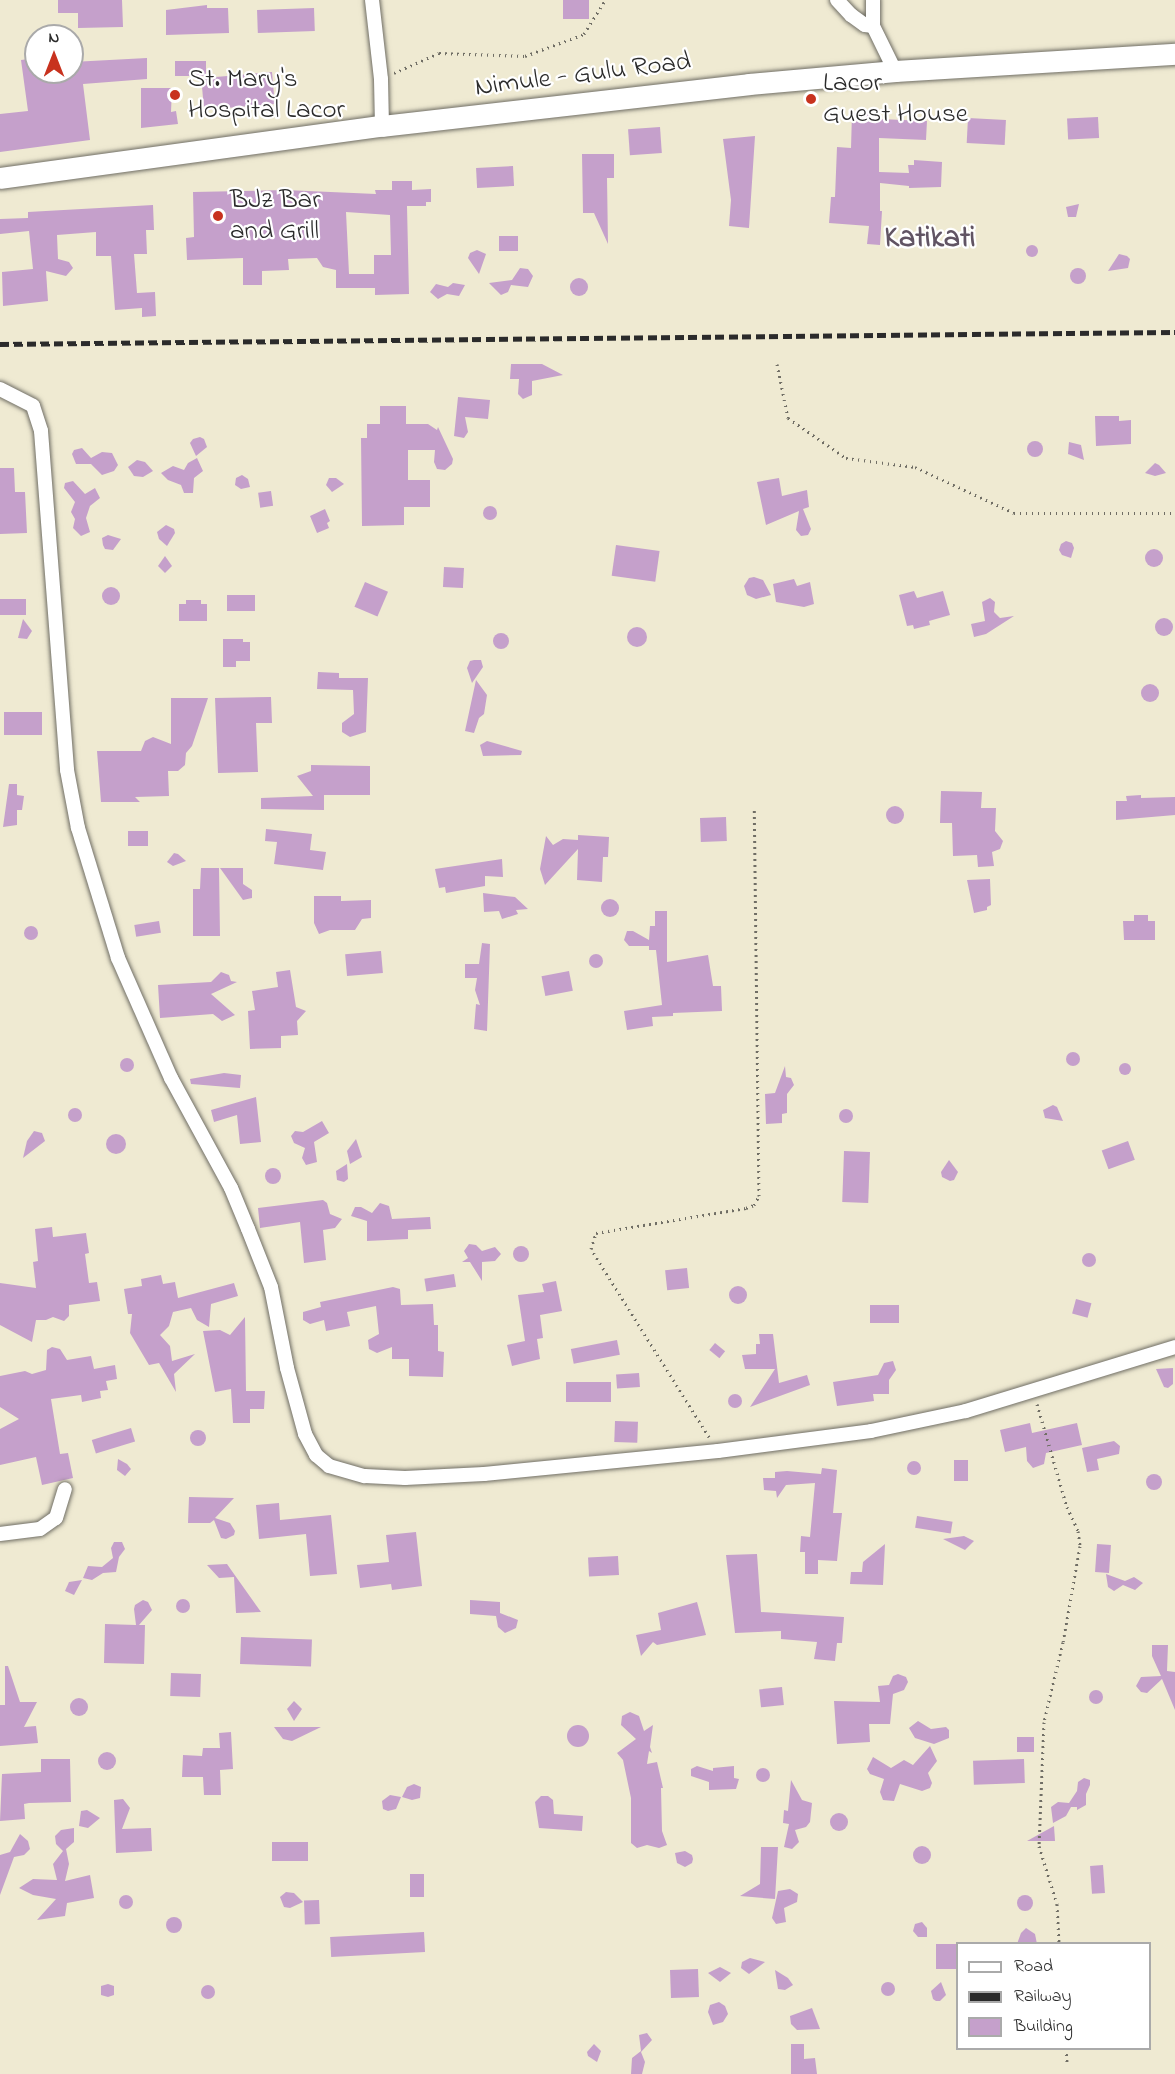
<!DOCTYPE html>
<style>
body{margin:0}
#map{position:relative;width:1175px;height:2074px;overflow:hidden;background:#efead2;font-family:"Indie Flower",sans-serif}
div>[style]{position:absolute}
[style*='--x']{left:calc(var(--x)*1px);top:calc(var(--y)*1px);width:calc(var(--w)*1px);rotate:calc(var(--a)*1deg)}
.building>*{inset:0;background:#c5a0cb;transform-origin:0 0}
.round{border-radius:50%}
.path>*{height:3px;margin-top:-1.5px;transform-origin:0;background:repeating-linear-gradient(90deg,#706e65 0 1.5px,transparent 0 6px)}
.roads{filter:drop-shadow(0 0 2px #706e65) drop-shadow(0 0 2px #706e65)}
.minor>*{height:14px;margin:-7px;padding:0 7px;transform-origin:7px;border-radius:7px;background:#fff}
.primary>*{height:21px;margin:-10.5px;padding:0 10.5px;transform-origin:10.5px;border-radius:10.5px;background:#fff}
.rail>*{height:4.5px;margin-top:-2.25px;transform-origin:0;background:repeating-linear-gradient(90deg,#2b2b2b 0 9px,transparent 0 13.5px)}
.dots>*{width:16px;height:16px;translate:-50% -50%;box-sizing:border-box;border:3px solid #fff;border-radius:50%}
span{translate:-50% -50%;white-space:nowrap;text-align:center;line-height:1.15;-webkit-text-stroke:4.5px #fff;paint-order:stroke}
.street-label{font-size:27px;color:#2b2b2b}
.poi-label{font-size:27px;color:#2b2b2b}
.left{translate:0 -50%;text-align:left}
.quarter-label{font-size:30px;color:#615463;font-weight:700}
.legend{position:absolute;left:956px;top:1942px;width:195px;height:108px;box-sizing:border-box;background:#fff;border:2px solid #aaa;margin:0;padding:8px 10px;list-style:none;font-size:18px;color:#2b2b2b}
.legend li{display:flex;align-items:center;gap:12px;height:30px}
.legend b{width:30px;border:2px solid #aaa}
.north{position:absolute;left:24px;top:24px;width:60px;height:60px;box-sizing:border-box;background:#fff;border:2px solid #aaa;border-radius:50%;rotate:0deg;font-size:16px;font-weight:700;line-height:24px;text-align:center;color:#2b2b2b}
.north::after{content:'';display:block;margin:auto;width:21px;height:27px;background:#c8321e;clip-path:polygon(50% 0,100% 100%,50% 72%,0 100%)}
</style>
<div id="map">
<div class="building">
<i style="clip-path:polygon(58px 0,122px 0,123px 27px,78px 28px,78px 13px,58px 13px)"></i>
<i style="left:563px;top:0;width:26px;height:19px"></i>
<i style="clip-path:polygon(207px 5px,207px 8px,228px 8px,229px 33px,166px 35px,166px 10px)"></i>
<i style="left:314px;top:8px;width:23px;height:57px;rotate:88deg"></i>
<i style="clip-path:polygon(36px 58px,36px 72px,72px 72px,72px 62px,147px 58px,147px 79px,83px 84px,90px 140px,0 152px,0 114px,28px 111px,21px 60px)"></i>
<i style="left:206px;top:61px;width:15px;height:31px;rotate:90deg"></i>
<i style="left:272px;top:72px;width:32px;height:71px;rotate:85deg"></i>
<i style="clip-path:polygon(141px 88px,172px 88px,171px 112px,176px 111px,178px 124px,141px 128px)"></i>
<i style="clip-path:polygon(852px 113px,879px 113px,879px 119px,927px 121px,926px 140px,879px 138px,879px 172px,909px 173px,908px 165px,914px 165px,914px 160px,942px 162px,941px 187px,909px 188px,909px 186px,880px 183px,880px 211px,882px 211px,880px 245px,867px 244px,869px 226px,829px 223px,831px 197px,835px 197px,837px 147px,851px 148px)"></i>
<i style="left:1098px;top:117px;width:21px;height:31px;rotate:87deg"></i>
<i style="left:968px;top:118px;width:38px;height:25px;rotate:3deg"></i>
<i style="left:660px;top:127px;width:26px;height:32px;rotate:86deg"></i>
<i style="clip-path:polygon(755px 136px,749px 228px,729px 226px,731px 200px,723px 139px)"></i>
<i style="clip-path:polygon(582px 154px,614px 154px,614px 178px,607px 178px,608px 244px,594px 213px,583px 213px)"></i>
<i style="left:513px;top:166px;width:20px;height:37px;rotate:87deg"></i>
<i style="clip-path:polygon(evenodd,392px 181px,412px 181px,412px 190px,431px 189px,431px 202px,426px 202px,426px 206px,407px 206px,409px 294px,375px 295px,375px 288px,336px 288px,336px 270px,323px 267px,317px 258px,288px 259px,289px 270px,262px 271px,262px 285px,243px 285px,243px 258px,187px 260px,186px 238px,194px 237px,193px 192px,285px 190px,376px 194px,375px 190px,392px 190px,392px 181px,346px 212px,390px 215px,391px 255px,374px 255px,374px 274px,349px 274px,346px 212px)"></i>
<i style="clip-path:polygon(1079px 204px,1076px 217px,1068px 217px,1066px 207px)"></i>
<i style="clip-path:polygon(153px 205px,154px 230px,146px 230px,147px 254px,134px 254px,137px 293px,155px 292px,156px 316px,142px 317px,142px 308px,115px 310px,111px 256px,96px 256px,96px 232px,57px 235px,58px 259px,69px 262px,73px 268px,66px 276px,46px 271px,48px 301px,3px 306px,2px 272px,33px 269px,29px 231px,0 234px,0 219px,28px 218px,28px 212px)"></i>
<i style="left:499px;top:236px;width:19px;height:15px"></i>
<i class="round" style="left:1026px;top:245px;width:12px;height:12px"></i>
<i style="clip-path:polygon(477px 250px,486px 254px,479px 274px,468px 258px,470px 253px)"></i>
<i style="clip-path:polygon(1119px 254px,1127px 256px,1130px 259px,1128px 268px,1108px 271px)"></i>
<i style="clip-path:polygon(520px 268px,528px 269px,533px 276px,528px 287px,511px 285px,508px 292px,501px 295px,489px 283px,512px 280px)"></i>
<i class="round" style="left:1070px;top:268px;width:16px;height:16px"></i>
<i class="round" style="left:570px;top:278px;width:18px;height:18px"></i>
<i style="clip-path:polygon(453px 283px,465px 285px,459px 296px,447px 294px,438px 299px,430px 292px,436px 284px,448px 287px)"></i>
<i style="clip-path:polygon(511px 364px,542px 364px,563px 375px,532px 381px,532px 395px,523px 399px,518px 394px,519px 379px,510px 379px)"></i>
<i style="clip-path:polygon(458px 397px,490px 400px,488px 419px,465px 417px,468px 432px,464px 438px,454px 436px)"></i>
<i style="clip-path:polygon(380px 406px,406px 406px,406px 424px,428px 424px,437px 430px,438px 427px,453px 459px,452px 464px,445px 470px,437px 469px,434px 462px,435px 450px,408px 450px,408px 480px,430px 480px,430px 507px,404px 507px,404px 525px,362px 526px,361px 438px,367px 438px,367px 424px,380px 424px)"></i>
<i style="clip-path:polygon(1095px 416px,1119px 416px,1119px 421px,1131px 420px,1131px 444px,1096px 446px)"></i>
<i style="clip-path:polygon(200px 437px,204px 439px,207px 447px,196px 456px,190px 443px,193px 439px)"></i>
<i class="round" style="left:1027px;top:441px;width:16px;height:16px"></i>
<i style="clip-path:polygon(1069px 442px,1081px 445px,1084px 460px,1068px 454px)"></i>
<i style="clip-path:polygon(82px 448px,91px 458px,102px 452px,112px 453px,118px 465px,114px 471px,102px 475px,91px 464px,76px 464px,72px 454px,74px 450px)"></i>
<i style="clip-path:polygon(197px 458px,203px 471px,194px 478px,193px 493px,184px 493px,181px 485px,168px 480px,161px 473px,173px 466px,184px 470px,188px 463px)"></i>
<i style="clip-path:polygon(137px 460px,145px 462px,153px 471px,143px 477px,134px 476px,128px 467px)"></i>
<i style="clip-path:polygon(1155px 463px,1159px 465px,1166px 473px,1155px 476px,1145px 473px)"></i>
<i style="clip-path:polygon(0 468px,14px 468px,15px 492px,25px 492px,27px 533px,0 534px)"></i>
<i style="clip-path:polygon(242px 475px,248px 479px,250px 487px,241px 489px,235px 485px,236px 478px)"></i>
<i style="clip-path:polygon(329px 478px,336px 478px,344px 484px,332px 492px,326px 485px)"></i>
<i style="clip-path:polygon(779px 478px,782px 496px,807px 490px,809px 507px,803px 509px,811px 529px,808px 535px,801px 536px,796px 530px,799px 511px,766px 525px,757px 482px)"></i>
<i style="clip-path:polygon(73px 481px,85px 494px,95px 488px,100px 498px,90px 506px,86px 518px,90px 532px,81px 536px,73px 528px,75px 519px,71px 512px,75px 502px,64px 488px,65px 483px)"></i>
<i style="left:271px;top:491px;width:15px;height:13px;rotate:82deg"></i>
<i class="round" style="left:483px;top:506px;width:14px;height:14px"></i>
<i style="clip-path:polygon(325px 509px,330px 521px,327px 523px,329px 528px,317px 533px,310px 516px)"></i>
<i style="clip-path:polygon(166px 525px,174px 529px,175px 533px,167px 546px,159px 539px,157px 532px)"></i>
<i style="clip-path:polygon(108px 535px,121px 539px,113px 550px,105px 549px,103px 545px,102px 538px)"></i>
<i style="clip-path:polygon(1066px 541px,1072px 543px,1074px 548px,1071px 558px,1062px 555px,1059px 550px,1061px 544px)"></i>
<i style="left:616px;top:545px;width:44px;height:31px;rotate:8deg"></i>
<i class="round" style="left:1145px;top:549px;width:18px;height:18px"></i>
<i style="clip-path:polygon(165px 556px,172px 566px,165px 573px,158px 566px)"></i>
<i style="left:444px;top:567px;width:20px;height:20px;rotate:3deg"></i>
<i style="clip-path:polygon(754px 577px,763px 580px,771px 595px,756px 599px,747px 595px,744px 586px,749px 578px)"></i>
<i style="clip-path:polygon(794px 579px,797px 586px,810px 582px,814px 604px,804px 607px,776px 602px,773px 584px)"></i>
<i style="left:365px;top:582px;width:25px;height:27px;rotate:23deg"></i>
<i class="round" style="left:102px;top:587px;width:18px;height:18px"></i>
<i style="clip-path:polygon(914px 591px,917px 598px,943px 591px,950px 615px,929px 621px,930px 625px,914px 629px,913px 625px,907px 626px,899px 595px)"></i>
<i style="left:227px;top:595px;width:28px;height:16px"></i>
<i style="clip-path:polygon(990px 598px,995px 602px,994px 612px,1000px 618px,1014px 616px,986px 634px,974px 637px,971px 624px,985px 621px,982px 602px)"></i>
<i style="left:0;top:599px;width:26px;height:16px"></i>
<i style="clip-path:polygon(186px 600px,201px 600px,201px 604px,207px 604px,207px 621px,179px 621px,179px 604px,186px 604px)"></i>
<i class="round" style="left:1155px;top:618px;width:18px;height:18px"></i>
<i style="clip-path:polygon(23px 619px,32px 631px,27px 639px,18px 638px)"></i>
<i class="round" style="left:627px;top:627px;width:20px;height:20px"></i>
<i class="round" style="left:493px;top:633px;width:16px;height:16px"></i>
<i style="clip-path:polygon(223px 639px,243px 639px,243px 642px,250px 642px,250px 661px,236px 661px,236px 667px,223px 667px)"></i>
<i style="clip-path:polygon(474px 660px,481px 660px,483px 667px,472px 683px,467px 668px,470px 661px)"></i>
<i style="clip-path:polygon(318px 672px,339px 673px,339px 678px,368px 678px,366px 732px,350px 737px,342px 732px,342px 723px,354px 714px,353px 690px,317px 689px)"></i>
<i style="clip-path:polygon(476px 680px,487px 695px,484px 714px,479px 718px,474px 733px,465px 731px)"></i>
<i class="round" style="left:1141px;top:684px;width:18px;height:18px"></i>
<i style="clip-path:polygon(271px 697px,272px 723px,256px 723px,258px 772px,218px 773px,215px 698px)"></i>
<i style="clip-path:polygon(171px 698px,208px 698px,192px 746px,186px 753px,185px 765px,178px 771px,168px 771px,169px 796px,135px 797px,140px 802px,101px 802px,97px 751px,141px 751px,145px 741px,153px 737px,171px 744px)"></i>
<i style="left:42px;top:712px;width:23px;height:38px;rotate:90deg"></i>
<i style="clip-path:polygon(487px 741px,522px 751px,521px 755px,483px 756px,480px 745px)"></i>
<i style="clip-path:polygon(311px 765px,370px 766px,370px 795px,324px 795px,324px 810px,261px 809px,261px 798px,313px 796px,297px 776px,311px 771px)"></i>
<i style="clip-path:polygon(9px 784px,17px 784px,17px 795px,24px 796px,22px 810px,17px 810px,17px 825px,3px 827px)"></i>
<i style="clip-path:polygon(941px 791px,982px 792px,981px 808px,996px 808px,995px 831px,1003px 841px,1000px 849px,992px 852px,994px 866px,978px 867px,977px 855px,953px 856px,952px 823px,940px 823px)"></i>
<i style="clip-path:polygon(1141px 795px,1141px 798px,1175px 797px,1175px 815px,1116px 820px,1116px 801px,1127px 801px,1126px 796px)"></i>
<i class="round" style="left:886px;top:806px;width:18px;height:18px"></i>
<i style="left:726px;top:817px;width:24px;height:26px;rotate:88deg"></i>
<i style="clip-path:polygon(266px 829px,312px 834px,310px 850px,326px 852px,323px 870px,274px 864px,277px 842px,265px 841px)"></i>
<i style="left:148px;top:831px;width:15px;height:20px;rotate:90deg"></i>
<i style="clip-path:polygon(578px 835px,609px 837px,608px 857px,603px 857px,602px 882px,577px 880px,578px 849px,545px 885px,540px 869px,546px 836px,553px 845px,563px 839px,578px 840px)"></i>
<i style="clip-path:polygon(174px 853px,178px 854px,186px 861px,173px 866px,167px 862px)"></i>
<i style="clip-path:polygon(502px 859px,503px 877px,485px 876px,485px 886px,446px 893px,445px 887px,439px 888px,435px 869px)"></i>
<i style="clip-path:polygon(201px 868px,219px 868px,220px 936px,193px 936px,193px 889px,200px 889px)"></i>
<i style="clip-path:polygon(220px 868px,243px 868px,243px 884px,252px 890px,252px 898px,243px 900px)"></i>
<i style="clip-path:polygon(990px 879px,991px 905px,987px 907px,987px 910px,974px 913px,967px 880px)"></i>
<i style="clip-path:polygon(483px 893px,515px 897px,528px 909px,516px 910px,518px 914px,502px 919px,499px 911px,484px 912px)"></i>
<i style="clip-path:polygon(314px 896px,341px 896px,341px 901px,371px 900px,371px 918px,362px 919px,355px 930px,330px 930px,319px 934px,314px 923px)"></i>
<i class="round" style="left:601px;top:899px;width:18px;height:18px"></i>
<i style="clip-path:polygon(655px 911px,667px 911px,667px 962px,708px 955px,713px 986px,721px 986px,722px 1011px,673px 1013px,673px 1016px,652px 1017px,653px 1026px,627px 1030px,624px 1011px,662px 1005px,656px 950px,649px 950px,649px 946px,629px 946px,624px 940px,627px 931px,633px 931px,649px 940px,650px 926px,655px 926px)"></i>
<i style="clip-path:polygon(1134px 915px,1148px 915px,1148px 921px,1155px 921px,1155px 940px,1124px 940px,1123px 921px,1134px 921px)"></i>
<i style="left:159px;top:921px;width:12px;height:25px;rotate:81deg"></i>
<i class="round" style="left:24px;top:926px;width:14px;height:14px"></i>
<i style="clip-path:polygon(482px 943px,490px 944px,487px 1031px,474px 1029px,476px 1004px,480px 1005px,475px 990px,477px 978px,465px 978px,465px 964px,479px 964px)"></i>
<i style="left:381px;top:951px;width:22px;height:36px;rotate:85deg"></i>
<i class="round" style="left:589px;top:954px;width:14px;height:14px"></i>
<i style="clip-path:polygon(290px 970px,296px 1007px,306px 1011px,297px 1021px,298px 1035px,281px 1036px,281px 1048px,250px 1049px,248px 1011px,255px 1010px,252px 991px,278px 987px,276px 972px)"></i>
<i style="left:569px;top:971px;width:20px;height:28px;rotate:79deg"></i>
<i style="clip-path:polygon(221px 972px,229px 975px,231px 981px,237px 982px,211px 994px,235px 1015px,222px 1021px,213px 1014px,160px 1018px,158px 985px,211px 982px)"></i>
<i class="round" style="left:1066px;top:1052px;width:14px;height:14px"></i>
<i class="round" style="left:120px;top:1058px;width:14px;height:14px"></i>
<i class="round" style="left:1119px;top:1063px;width:12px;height:12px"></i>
<i style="clip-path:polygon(785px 1066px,786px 1077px,791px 1078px,794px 1085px,787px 1094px,787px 1113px,782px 1114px,782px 1123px,766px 1124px,765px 1094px,775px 1093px)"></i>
<i style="clip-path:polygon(224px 1073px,241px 1075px,240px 1088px,191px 1084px,190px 1079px)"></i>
<i style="clip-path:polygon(256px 1097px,261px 1142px,240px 1144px,237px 1115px,214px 1122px,211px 1110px)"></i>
<i style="clip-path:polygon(1053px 1105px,1057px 1107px,1063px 1121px,1045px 1118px,1043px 1110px)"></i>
<i class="round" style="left:68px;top:1108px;width:14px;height:14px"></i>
<i class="round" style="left:839px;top:1109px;width:14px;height:14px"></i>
<i style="clip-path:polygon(322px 1121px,329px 1133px,314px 1142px,317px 1162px,306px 1165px,302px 1158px,305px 1148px,294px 1143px,291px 1136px,295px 1131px,303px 1132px)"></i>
<i style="clip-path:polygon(34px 1131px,42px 1133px,45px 1141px,23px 1158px,27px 1141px)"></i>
<i class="round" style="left:106px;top:1134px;width:20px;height:20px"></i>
<i style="clip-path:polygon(356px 1139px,362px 1157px,350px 1164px,347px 1151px)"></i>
<i style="left:1128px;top:1141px;width:20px;height:28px;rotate:70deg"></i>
<i style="left:844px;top:1151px;width:26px;height:51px;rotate:2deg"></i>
<i style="clip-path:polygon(949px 1160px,958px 1172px,954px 1180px,950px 1181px,942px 1177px,941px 1172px)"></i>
<i style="clip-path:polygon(347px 1164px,348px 1179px,344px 1182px,337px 1180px,336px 1171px)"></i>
<i class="round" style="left:265px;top:1168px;width:16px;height:16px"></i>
<i style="clip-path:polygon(323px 1200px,327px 1203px,330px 1214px,342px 1219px,335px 1228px,323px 1230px,326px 1260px,304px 1263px,300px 1222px,260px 1228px,258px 1208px)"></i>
<i style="clip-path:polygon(380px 1203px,389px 1206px,392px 1219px,430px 1217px,431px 1229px,408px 1230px,408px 1239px,367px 1241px,367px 1221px,351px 1216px,355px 1207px,361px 1207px,372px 1213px)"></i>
<i style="clip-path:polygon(52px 1227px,53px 1237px,86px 1233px,89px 1253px,85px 1254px,89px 1283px,97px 1282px,100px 1301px,69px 1305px,69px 1316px,64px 1321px,53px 1317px,46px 1320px,36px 1320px,32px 1342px,0 1325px,0 1283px,36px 1288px,33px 1262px,38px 1261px,35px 1229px)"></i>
<i style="clip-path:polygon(469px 1244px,476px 1245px,482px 1251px,495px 1247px,501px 1254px,495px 1261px,482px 1262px,482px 1281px,470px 1262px,462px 1262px,468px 1258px,464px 1251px)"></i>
<i class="round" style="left:513px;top:1246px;width:16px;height:16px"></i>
<i class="round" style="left:1082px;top:1253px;width:14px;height:14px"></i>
<i style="left:687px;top:1268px;width:20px;height:22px;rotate:84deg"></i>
<i style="left:454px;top:1274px;width:13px;height:30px;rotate:81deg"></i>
<i style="clip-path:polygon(161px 1275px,163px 1284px,175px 1282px,178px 1298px,234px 1283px,238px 1296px,211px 1304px,209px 1327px,197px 1320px,191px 1308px,173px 1312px,169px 1326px,160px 1335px,170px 1346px,172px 1361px,195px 1354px,174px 1374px,176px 1392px,159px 1363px,149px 1365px,130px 1333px,132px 1314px,128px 1314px,124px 1289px,142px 1286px,141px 1279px)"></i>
<i style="clip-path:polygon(556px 1281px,562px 1311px,540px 1315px,543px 1338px,537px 1339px,540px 1359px,512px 1366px,507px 1345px,525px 1341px,518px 1295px,544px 1292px,542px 1284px)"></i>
<i class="round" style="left:729px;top:1286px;width:18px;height:18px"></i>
<i style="clip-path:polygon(393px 1287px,400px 1289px,401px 1305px,433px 1304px,434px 1325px,438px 1325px,438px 1351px,444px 1352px,443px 1377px,409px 1376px,409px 1359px,392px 1359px,392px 1347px,377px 1353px,369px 1349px,368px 1340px,379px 1334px,376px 1306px,347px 1312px,350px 1326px,326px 1331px,324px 1320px,310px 1324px,303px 1320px,303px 1312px,321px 1307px,320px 1302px)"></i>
<i style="left:1076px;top:1299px;width:16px;height:15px;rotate:15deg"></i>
<i style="left:899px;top:1305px;width:18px;height:29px;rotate:90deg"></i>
<i style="clip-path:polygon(245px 1317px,246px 1391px,265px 1391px,264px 1409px,250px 1409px,250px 1423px,233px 1423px,231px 1389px,215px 1392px,203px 1331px,220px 1330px,230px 1335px)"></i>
<i style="clip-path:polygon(759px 1334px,773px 1334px,779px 1383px,807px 1375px,810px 1385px,750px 1407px,775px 1369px,745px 1369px,742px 1355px,756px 1354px,756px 1344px,760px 1344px)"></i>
<i style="left:617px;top:1340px;width:15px;height:47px;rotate:79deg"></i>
<i style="left:715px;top:1343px;width:13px;height:9px;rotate:39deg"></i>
<i style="clip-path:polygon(52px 1347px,60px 1349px,67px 1360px,91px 1356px,94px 1369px,115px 1365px,117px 1379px,106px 1381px,108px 1390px,100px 1391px,101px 1398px,82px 1402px,81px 1395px,51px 1399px,60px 1454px,68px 1453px,73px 1478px,42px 1485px,36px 1457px,0 1465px,0 1429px,19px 1419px,0 1407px,0 1376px,25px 1371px,32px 1374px,46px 1370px,47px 1350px)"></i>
<i style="clip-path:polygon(893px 1361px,896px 1370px,889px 1380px,889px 1394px,873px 1394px,874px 1401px,837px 1406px,833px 1382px,878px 1375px,884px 1363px)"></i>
<i style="clip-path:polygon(1173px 1368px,1173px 1384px,1168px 1388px,1164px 1387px,1156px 1369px)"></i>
<i style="left:639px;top:1373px;width:14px;height:23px;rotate:86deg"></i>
<i style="left:566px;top:1382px;width:45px;height:20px"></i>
<i class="round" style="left:728px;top:1394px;width:14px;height:14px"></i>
<i style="left:615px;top:1421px;width:23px;height:21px;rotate:2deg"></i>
<i style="clip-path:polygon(1030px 1423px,1032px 1433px,1077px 1423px,1082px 1445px,1046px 1453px,1044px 1464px,1033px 1468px,1027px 1461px,1026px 1447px,1005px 1452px,1000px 1430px)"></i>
<i style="left:131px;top:1428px;width:14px;height:41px;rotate:73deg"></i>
<i class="round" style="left:190px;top:1430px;width:16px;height:16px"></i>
<i style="clip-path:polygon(1114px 1441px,1120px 1446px,1119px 1454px,1097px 1459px,1099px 1470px,1087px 1472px,1082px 1448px)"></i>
<i style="clip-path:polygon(118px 1459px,127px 1464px,131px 1469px,125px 1476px,117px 1470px)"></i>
<i style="left:954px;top:1460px;width:14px;height:21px"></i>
<i class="round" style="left:907px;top:1461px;width:14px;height:14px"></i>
<i style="clip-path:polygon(822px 1468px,837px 1470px,833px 1513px,842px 1513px,837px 1561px,818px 1560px,818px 1574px,805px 1574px,805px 1552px,800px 1552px,801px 1536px,810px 1537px,815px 1483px,786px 1485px,777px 1498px,776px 1491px,764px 1490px,763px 1478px,775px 1478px,775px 1472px,787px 1471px,821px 1474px)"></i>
<i class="round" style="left:1146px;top:1474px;width:16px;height:16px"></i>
<i style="clip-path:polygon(189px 1497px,234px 1498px,215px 1518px,230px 1523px,235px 1531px,234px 1535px,226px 1539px,221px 1538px,214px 1520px,210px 1523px,188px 1523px)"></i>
<i style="clip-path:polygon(279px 1503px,280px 1520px,331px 1515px,337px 1574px,310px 1576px,306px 1534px,259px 1539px,256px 1505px)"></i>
<i style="left:917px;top:1516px;width:36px;height:12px;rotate:9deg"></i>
<i style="clip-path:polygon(416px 1532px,422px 1586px,392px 1590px,391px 1584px,360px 1588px,357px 1565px,389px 1562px,386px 1535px)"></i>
<i style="clip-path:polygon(964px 1536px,974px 1541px,965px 1550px,943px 1539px)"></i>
<i style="clip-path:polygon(114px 1542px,122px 1542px,125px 1549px,119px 1557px,116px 1572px,103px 1573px,92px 1580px,83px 1578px,88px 1566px,102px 1567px,113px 1558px,111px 1548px)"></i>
<i style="clip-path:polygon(885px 1544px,883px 1585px,850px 1584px,851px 1572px,862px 1572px,863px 1562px)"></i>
<i style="left:1097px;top:1544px;width:14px;height:28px;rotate:4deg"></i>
<i style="clip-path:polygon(757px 1554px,761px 1612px,844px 1617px,842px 1643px,837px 1643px,835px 1661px,814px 1659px,817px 1642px,781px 1639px,781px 1631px,735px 1633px,726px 1555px)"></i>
<i style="left:618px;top:1556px;width:19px;height:30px;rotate:87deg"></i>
<i style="clip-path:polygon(227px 1564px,234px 1574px,261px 1612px,236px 1613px,234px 1577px,219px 1578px,207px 1565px)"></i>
<i style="clip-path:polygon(1106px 1574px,1125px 1581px,1134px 1577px,1143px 1583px,1135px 1590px,1123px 1585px,1114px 1591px,1108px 1587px)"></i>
<i style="clip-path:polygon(82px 1580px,74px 1595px,65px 1591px,69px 1582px)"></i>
<i class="round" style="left:176px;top:1599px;width:14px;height:14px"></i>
<i style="clip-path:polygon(143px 1600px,148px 1602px,152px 1610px,139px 1625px,145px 1625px,144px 1664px,104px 1663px,105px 1624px,136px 1625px,134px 1609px,135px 1605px)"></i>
<i style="clip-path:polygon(470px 1600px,500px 1602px,500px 1613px,518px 1620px,516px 1628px,505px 1633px,498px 1627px,496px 1616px,470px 1614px)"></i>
<i style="clip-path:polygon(697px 1602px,706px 1635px,657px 1645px,653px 1642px,641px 1656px,636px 1635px,661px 1630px,658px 1613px)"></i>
<i style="left:241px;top:1637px;width:71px;height:27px;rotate:2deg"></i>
<i style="clip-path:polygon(1152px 1645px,1168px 1645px,1167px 1671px,1175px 1672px,1175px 1710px,1162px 1679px,1147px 1693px,1141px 1692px,1136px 1686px,1141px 1677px,1161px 1676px,1152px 1656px)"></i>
<i style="clip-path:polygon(5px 1666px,8px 1666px,20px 1702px,37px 1702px,24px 1727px,36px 1726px,38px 1743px,0 1746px,0 1705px,5px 1705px)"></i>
<i style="left:171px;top:1673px;width:30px;height:23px;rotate:2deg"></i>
<i style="clip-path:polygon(898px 1674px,906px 1677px,908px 1682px,904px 1690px,893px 1694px,890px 1724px,869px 1724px,870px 1742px,837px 1744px,834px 1701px,880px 1702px,878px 1686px,889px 1685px,893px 1676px)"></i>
<i style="left:782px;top:1687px;width:18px;height:23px;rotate:84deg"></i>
<i class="round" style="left:1089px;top:1690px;width:14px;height:14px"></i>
<i class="round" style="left:70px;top:1698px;width:18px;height:18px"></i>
<i style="clip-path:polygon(294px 1701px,302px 1709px,294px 1721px,287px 1709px)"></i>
<i style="clip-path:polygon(630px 1712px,639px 1716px,644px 1731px,653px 1725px,650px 1747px,652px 1753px,649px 1751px,647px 1764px,657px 1762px,663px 1788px,661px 1788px,662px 1831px,667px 1845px,659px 1848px,647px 1845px,637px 1848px,631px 1843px,631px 1798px,623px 1760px,617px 1753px,636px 1739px,621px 1725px,622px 1716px)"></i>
<i style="clip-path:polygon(918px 1721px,931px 1729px,946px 1727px,949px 1730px,949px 1738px,934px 1744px,915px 1738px,909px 1728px)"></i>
<i class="round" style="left:567px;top:1725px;width:22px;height:22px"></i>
<i style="clip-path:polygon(274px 1727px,321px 1727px,292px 1741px,283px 1739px)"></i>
<i style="clip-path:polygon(231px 1732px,233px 1769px,220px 1770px,221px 1795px,204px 1795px,203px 1777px,182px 1777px,183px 1755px,202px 1756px,203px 1748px,220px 1748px,219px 1733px)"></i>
<i style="left:1017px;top:1737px;width:17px;height:15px"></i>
<i style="clip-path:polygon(930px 1746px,937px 1761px,928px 1773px,932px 1783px,930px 1788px,922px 1791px,900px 1784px,894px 1801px,883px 1800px,880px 1792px,884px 1779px,870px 1774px,867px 1769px,873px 1757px,891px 1768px,904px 1760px,913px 1765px)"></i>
<i class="round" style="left:98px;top:1752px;width:18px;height:18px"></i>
<i style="clip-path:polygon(41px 1759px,70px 1759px,71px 1802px,29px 1803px,24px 1804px,25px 1819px,0 1821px,2px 1774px,41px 1772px)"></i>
<i style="left:1024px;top:1759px;width:24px;height:51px;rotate:88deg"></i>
<i style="clip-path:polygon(697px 1766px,713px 1771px,713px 1768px,734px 1766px,734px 1778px,739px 1779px,736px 1789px,709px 1790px,709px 1782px,691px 1776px,691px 1769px)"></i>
<i class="round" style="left:756px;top:1768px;width:14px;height:14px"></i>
<i style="clip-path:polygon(1084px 1778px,1090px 1780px,1090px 1785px,1086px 1794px,1086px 1805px,1077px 1810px,1077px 1807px,1071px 1807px,1066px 1816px,1053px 1823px,1051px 1807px,1058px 1802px,1069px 1803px,1077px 1791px,1078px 1782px)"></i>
<i style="clip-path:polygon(791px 1780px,802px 1800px,812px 1803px,810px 1822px,806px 1827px,795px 1830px,799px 1842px,792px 1849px,784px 1847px,789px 1824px,783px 1823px,784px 1810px,788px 1811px)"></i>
<i style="clip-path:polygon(414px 1784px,421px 1787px,420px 1798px,412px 1800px,402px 1797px,407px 1787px)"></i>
<i style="clip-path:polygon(390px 1795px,401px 1797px,396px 1809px,388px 1811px,383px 1809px,382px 1801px)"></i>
<i style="clip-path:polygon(541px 1796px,548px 1796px,553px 1800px,554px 1814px,583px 1816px,582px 1831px,539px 1828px,535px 1802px)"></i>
<i style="clip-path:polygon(123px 1799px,130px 1808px,122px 1829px,151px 1828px,152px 1851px,116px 1853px,114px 1800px)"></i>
<i style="clip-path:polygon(87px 1810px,100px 1818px,88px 1828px,79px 1826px,81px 1811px)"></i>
<i class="round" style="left:830px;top:1813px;width:18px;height:18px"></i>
<i style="clip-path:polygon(1054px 1826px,1055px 1841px,1027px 1841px)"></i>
<i style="clip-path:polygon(74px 1828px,74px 1842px,66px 1849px,69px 1864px,65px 1881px,90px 1875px,94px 1898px,67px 1903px,65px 1916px,37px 1920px,56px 1899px,33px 1895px,19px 1888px,33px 1879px,57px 1880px,53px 1864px,63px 1851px,56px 1844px,55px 1836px,61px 1830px)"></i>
<i style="clip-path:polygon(20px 1834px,28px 1841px,30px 1849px,24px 1855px,14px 1857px,0 1895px,0 1855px,10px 1852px)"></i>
<i style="left:308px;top:1842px;width:19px;height:36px;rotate:90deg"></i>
<i class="round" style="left:913px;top:1846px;width:18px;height:18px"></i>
<i style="clip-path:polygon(761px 1847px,778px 1847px,775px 1899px,740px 1896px,760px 1884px)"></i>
<i style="clip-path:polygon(685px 1851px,692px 1855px,693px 1859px,692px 1863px,685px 1867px,677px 1863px,675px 1853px)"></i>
<i style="left:1103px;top:1865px;width:28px;height:13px;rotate:86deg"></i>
<i style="left:410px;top:1874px;width:14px;height:23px"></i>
<i style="clip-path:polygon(790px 1889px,798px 1894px,797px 1902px,784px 1908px,786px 1922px,776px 1924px,772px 1918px,778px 1891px)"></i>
<i style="clip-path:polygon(286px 1892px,294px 1893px,303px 1902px,290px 1908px,284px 1907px,280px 1897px)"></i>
<i class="round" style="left:1017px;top:1895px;width:16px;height:16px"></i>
<i class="round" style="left:119px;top:1895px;width:14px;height:14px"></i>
<i style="left:319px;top:1900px;width:24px;height:15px;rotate:88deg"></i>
<i class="round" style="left:166px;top:1917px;width:16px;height:16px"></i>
<i style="clip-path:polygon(922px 1922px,927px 1928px,927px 1937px,918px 1937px,913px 1931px,915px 1924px)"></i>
<i style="clip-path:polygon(1026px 1928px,1035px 1934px,1037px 1944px,1017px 1944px,1021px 1933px)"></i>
<i style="left:424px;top:1932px;width:20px;height:94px;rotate:87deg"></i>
<i style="left:957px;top:1944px;width:25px;height:21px;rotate:90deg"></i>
<i style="clip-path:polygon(750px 1958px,765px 1962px,749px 1974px,741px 1968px,742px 1962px)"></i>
<i style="clip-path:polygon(720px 1967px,731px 1973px,720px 1982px,708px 1973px)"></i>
<i style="left:698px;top:1969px;width:28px;height:28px;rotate:88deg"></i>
<i style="clip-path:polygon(775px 1970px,788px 1978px,793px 1985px,785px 1990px,778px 1989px)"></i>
<i class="round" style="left:881px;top:1982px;width:14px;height:14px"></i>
<i style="clip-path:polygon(941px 1982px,946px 1995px,940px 2001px,936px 2001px,933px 1999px,931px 1991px)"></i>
<i style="clip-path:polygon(108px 1984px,114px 1986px,114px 1995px,108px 1997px,101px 1995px,101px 1986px)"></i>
<i class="round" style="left:201px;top:1985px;width:14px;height:14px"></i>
<i style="clip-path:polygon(719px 2002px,725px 2006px,728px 2014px,723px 2022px,713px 2025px,708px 2012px,710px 2005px)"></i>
<i style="clip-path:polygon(812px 2008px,820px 2029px,797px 2030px,791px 2024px,790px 2016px)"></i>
<i style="clip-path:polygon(647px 2033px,652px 2040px,641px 2052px,645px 2062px,642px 2074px,631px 2074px,632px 2058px,641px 2051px,639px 2035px)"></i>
<i style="clip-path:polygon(594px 2044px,601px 2051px,597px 2062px,588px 2056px,587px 2052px)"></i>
<i style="clip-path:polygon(791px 2044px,804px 2044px,804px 2059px,815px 2058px,817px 2074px,791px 2074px)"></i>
</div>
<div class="path">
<i style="--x:394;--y:73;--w:49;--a:-24"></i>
<i style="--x:439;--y:53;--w:86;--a:2"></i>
<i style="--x:525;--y:56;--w:63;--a:-20.4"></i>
<i style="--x:584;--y:34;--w:40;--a:-58"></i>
<i style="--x:777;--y:364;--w:55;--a:78.5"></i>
<i style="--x:788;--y:418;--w:70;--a:34.6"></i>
<i style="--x:846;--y:458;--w:70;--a:7.4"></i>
<i style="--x:915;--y:467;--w:109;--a:24.9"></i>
<i style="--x:1014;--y:513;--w:161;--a:0"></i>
<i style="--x:1037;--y:1404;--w:107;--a:73.8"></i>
<i style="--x:1067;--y:1507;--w:26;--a:65"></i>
<i style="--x:1078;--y:1531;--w:15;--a:82"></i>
<i style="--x:1080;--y:1546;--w:97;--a:100"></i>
<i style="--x:1063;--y:1642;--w:82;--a:103.4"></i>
<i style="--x:1044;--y:1722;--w:124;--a:92.3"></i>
<i style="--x:1039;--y:1846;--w:61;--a:72.8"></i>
<i style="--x:1057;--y:1904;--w:40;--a:87.1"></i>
<i style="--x:709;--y:1437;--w:222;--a:-122.1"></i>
<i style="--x:591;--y:1249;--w:17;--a:-73"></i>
<i style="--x:596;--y:1233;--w:152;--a:-9.5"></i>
<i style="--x:746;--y:1208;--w:9;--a:-21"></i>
<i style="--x:754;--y:1205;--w:10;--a:-61"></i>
<i style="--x:759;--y:1196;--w:388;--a:-90.7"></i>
<i style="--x:1066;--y:2048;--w:16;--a:86"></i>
</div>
<div class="roads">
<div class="minor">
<i style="--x:372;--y:0;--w:80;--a:83.5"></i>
<i style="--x:381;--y:79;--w:47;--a:88.8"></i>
<i style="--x:837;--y:0;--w:21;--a:47"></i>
<i style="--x:851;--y:15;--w:17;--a:36"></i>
<i style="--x:865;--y:25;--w:8;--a:7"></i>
<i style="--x:873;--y:0;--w:26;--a:90"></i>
<i style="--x:873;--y:26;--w:50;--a:63.9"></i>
<i style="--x:0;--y:389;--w:37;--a:27"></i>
<i style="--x:33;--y:406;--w:26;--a:72"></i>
<i style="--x:41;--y:431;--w:340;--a:85.6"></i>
<i style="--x:67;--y:770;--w:59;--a:79.3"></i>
<i style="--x:78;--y:828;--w:136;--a:72.9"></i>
<i style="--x:118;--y:958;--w:131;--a:66.2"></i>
<i style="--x:171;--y:1078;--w:125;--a:61.4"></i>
<i style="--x:231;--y:1188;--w:44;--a:67.5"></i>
<i style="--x:248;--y:1229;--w:62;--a:68.4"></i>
<i style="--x:271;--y:1287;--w:83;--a:78.8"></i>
<i style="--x:287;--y:1368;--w:68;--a:74.7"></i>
<i style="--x:305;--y:1434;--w:24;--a:62"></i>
<i style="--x:316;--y:1455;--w:17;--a:40"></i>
<i style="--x:329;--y:1466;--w:37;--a:16"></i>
<i style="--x:365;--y:1476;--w:40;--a:2.9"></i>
<i style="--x:405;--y:1478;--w:79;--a:-2.9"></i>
<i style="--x:484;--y:1474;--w:235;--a:-5.6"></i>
<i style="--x:718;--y:1451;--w:154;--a:-7.4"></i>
<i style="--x:871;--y:1431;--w:97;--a:-11.9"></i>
<i style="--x:966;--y:1411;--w:219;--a:-17"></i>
<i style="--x:0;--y:1534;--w:40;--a:-7.1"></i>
<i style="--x:40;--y:1529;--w:19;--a:-35"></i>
<i style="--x:56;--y:1518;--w:30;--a:-73"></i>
</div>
<div class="primary">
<i style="--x:0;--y:178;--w:386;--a:-7.8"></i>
<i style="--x:382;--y:126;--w:369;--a:-6.5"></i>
<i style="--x:749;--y:84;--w:147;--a:-5.1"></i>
<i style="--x:895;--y:71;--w:281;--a:-3.5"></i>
</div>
</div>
<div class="rail">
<i style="--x:0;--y:344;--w:1175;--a:-0.59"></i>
</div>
<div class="dots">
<i style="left:175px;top:95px;background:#c8321e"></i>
<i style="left:811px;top:99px;background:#c8321e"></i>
<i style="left:218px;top:216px;background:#c8321e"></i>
</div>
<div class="street-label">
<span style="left:583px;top:75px;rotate:-7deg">Nimule - Gulu Road</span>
</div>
<div class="poi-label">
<span class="left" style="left:188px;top:95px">St. Mary's<br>Hospital Lacor</span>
<span class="left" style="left:823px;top:99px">Lacor<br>Guest House</span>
<span class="left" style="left:230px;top:216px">BJz Bar<br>and Grill</span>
</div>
<div class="quarter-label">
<span style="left:930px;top:239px">Katikati</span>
</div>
<ul class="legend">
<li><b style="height:8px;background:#fff"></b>Road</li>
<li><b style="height:8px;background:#2b2b2b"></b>Railway</li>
<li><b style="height:16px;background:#c5a0cb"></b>Building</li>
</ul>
<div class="north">N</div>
</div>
